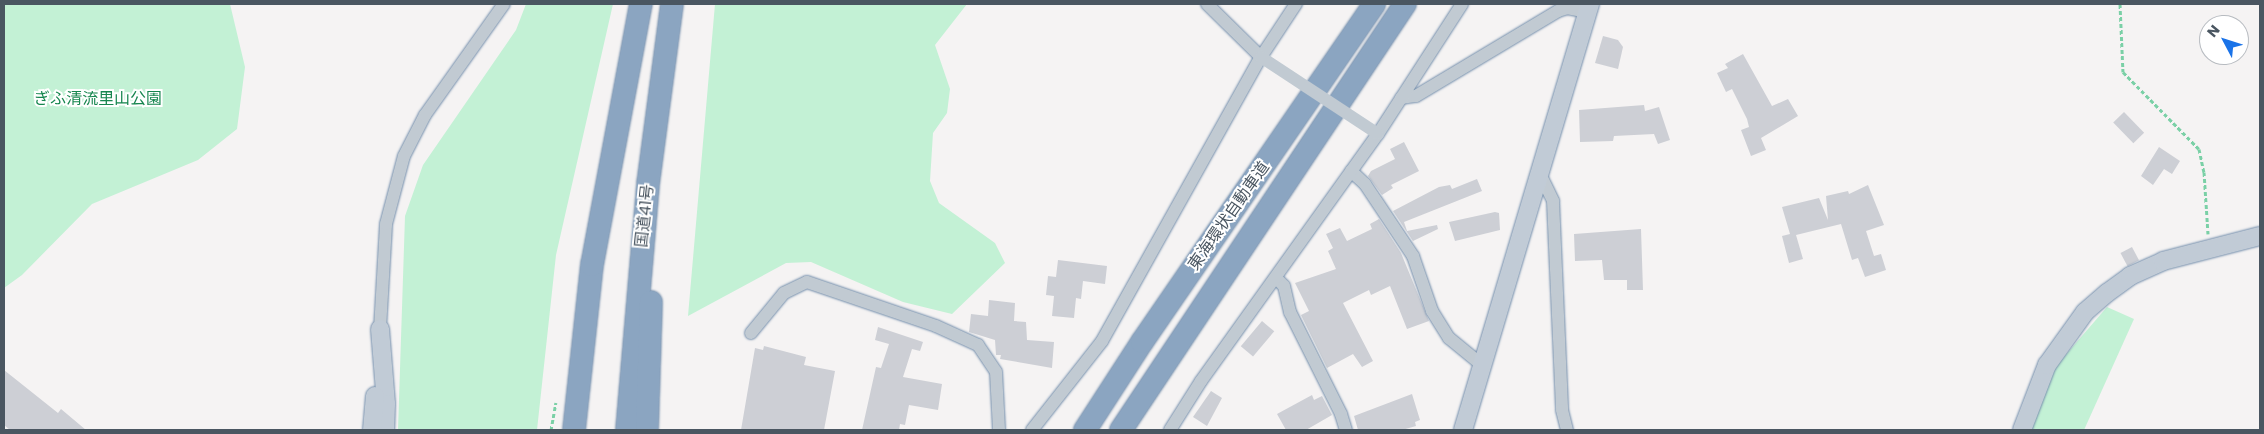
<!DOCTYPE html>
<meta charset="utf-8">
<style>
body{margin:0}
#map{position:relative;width:2264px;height:434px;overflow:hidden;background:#f5f3f3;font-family:Poppins,"Noto Sans JP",sans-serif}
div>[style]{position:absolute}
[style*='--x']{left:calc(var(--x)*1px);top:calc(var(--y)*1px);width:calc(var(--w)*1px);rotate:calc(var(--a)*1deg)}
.green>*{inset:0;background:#c3f1d5}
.building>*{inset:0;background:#cdcfd5;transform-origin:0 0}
.path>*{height:3px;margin-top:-1.5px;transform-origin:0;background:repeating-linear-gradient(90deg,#7ad0a6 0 4px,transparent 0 6.5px)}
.roads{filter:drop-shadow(0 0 1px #7690ad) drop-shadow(0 0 1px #7690ad)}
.street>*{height:12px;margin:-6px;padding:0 6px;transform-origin:6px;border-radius:6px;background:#c1cad2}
.secondary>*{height:18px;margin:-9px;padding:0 9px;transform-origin:9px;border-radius:9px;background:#c1cbd6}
.highway>*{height:22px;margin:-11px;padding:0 11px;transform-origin:11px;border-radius:11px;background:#8ba5c1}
.street-bridge>*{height:12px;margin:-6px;padding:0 6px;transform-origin:6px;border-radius:6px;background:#c1cad2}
span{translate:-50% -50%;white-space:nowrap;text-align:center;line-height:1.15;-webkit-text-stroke:4px #fff;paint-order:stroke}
.park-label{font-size:16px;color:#17864f}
.street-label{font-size:16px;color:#4a5661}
.frame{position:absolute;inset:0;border:5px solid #4a5661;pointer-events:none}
.north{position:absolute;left:2199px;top:15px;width:50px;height:50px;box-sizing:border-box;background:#fff;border:1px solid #b7bbc0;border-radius:50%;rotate:310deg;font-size:14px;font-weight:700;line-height:20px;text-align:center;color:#4a5661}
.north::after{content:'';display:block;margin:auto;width:18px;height:22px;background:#1a73e8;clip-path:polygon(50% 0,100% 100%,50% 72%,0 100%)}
</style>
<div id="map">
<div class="green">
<i style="clip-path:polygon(4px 4px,230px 4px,245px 67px,237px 129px,198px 160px,92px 204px,22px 275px,4px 288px)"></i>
<i style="clip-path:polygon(526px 4px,613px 4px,556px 255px,537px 430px,398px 430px,405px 216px,423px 165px,516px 30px)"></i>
<i style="clip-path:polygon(715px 4px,967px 4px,935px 45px,950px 89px,947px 113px,933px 133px,930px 181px,939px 203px,995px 243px,1005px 263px,952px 314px,903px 302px,811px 262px,786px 263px,688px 316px)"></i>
<i style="clip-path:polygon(2107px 307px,2134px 319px,2084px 430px,2030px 430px,2050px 373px)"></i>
</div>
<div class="building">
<i style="clip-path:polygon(1603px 36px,1618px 40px,1623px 47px,1618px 69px,1595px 63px)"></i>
<i style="clip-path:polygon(1743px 54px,1772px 106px,1788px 99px,1798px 116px,1761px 138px,1766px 150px,1751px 156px,1741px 130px,1749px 127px,1747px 119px,1732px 89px,1726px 92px,1717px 73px,1728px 68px,1725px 64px)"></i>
<i style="clip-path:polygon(1644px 105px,1645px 111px,1659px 107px,1670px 140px,1658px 144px,1654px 134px,1614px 136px,1613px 141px,1580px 142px,1579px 110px)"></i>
<i style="left:2124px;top:112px;width:29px;height:15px;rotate:46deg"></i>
<i style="clip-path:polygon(1404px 142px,1419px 171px,1391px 185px,1393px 188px,1382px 195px,1368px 176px,1371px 171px,1395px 159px,1390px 149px)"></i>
<i style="clip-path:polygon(2159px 147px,2180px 161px,2172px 174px,2164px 169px,2153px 185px,2141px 176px)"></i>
<i style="clip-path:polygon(1477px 179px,1482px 191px,1404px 222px,1407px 231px,1437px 225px,1438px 229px,1413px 241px,1393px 211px,1439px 187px,1450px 185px,1452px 189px)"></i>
<i style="clip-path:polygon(1868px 185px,1884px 225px,1866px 231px,1874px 256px,1881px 254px,1886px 270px,1865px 277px,1858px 258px,1852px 260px,1841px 224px,1796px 235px,1803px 259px,1789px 263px,1782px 236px,1790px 234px,1782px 207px,1819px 198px,1828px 220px,1826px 196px,1848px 191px,1849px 194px)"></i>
<i style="clip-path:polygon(1495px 212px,1499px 213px,1500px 230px,1455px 241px,1449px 222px)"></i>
<i style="clip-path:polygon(1379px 219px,1401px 253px,1429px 321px,1407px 329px,1390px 286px,1371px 295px,1369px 290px,1343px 303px,1373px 361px,1362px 367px,1353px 354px,1327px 368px,1301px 315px,1309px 311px,1295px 283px,1336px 269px,1328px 251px,1333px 248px,1326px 234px,1340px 228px,1347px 241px,1372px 229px,1370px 224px)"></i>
<i style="clip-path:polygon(1641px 229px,1643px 290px,1627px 290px,1627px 280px,1604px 280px,1602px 260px,1575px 261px,1574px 234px)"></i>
<i style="left:2132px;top:247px;width:15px;height:13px;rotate:62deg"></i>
<i style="clip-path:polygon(1058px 260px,1107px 266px,1105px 284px,1083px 281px,1081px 299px,1076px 298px,1074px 318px,1052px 316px,1054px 296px,1046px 295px,1048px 276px,1056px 277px)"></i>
<i style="clip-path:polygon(989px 300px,1015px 303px,1014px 321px,1026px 322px,1027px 340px,1054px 342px,1052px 368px,1000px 359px,1001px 355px,996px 355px,995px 340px,969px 332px,971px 314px,988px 316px)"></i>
<i style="left:1262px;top:321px;width:16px;height:33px;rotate:40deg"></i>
<i style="clip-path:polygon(878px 327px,923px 342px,920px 351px,912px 349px,903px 377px,942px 384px,938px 410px,909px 405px,905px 425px,900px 424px,899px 430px,862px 430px,876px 367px,881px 368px,889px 344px,875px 340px)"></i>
<i style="clip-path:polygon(764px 346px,806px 357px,804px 365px,835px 371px,824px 430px,741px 430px,755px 348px,763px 350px)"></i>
<i style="clip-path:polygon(4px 370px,58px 413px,61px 409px,86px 430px,10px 430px,4px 425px)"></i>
<i style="clip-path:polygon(1211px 391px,1222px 398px,1207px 426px,1193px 417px)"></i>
<i style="clip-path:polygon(1412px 394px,1420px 420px,1415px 422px,1416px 426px,1402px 430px,1358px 430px,1354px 416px)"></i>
<i style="clip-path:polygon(1312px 395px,1314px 400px,1322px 396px,1332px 415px,1306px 430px,1286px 430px,1277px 414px)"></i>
</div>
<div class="path">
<i style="--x:2120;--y:4;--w:68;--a:87.5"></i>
<i style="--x:2123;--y:72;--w:108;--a:45.4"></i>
<i style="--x:2199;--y:149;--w:24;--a:78"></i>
<i style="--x:2204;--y:172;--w:62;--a:86.3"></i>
<i style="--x:551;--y:430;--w:28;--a:-80"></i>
</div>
<div class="roads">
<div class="street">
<i style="--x:1207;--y:4;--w:76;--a:44.5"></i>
<i style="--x:1401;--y:98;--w:15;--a:-8"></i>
<i style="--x:1416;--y:96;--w:165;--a:-30.9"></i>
<i style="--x:1558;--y:11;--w:9;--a:-18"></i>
<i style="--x:1567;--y:8;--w:20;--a:11"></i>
<i style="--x:1351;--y:171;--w:19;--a:43"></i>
<i style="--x:1365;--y:184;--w:87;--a:56.3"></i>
<i style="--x:1413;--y:256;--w:58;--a:70.9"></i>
<i style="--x:1432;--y:311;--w:32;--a:58"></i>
<i style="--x:1449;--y:338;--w:43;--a:39.3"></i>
<i style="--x:1540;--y:174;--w:30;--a:64"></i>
<i style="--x:1553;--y:201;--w:209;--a:87.5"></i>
<i style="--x:1562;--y:410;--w:21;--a:76"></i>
<i style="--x:1276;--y:278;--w:11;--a:45"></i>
<i style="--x:1284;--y:286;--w:27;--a:77"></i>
<i style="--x:1290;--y:312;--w:114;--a:63.4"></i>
<i style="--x:1341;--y:414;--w:17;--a:73"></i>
<i style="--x:380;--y:329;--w:105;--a:-86.7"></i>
<i style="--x:386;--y:224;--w:70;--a:-75.2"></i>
<i style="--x:404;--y:156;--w:46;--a:-62.9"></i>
<i style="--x:425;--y:115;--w:136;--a:-54.6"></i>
<i style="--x:751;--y:333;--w:52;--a:-50.5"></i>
<i style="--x:784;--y:293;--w:25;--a:-26"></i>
<i style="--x:807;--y:282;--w:136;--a:18.8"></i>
<i style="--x:936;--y:326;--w:46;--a:24.3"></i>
<i style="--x:978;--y:345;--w:32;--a:56"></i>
<i style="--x:996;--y:372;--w:58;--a:87"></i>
<i style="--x:1032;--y:430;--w:113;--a:-51.8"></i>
<i style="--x:1102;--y:341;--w:325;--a:-60.8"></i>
<i style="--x:1261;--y:57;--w:64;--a:-56.6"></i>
<i style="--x:1170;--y:430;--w:58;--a:-57.7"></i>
<i style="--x:1201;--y:381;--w:304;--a:-54.4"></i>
<i style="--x:1378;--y:134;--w:155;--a:-57.1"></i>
</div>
<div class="secondary">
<i style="--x:380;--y:329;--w:75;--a:85.4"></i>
<i style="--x:386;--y:404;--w:26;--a:92"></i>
<i style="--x:372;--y:430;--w:34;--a:-85"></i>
<i style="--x:1463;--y:430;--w:445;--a:-73.4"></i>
<i style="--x:2022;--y:430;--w:70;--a:-69"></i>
<i style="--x:2047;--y:365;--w:65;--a:-54.4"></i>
<i style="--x:2085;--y:312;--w:29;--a:-41"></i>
<i style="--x:2107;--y:293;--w:29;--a:-36"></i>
<i style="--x:2130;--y:276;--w:36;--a:-24"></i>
<i style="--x:2163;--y:261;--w:100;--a:-14.5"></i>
</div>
<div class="highway">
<i style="--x:574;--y:430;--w:166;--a:-83.8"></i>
<i style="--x:592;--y:265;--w:266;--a:-79.4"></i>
<i style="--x:627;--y:430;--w:247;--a:-85.1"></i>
<i style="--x:648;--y:184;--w:182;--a:-82.4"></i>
<i style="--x:647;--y:430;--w:128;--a:-88.2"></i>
<i style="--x:1085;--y:430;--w:105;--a:-57.1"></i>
<i style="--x:1142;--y:342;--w:410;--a:-55.5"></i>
<i style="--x:1121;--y:430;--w:512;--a:-56.31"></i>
</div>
</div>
<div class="street-bridge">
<i style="--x:1261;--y:57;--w:140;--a:33.3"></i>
</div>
<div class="park-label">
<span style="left:98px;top:99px">ぎふ清流里山公園</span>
</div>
<div class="street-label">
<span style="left:645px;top:216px;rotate:-84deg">国道41号</span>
<span style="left:1229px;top:216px;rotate:-55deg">東海環状自動車道</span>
</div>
<div class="frame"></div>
<div class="north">N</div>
</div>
